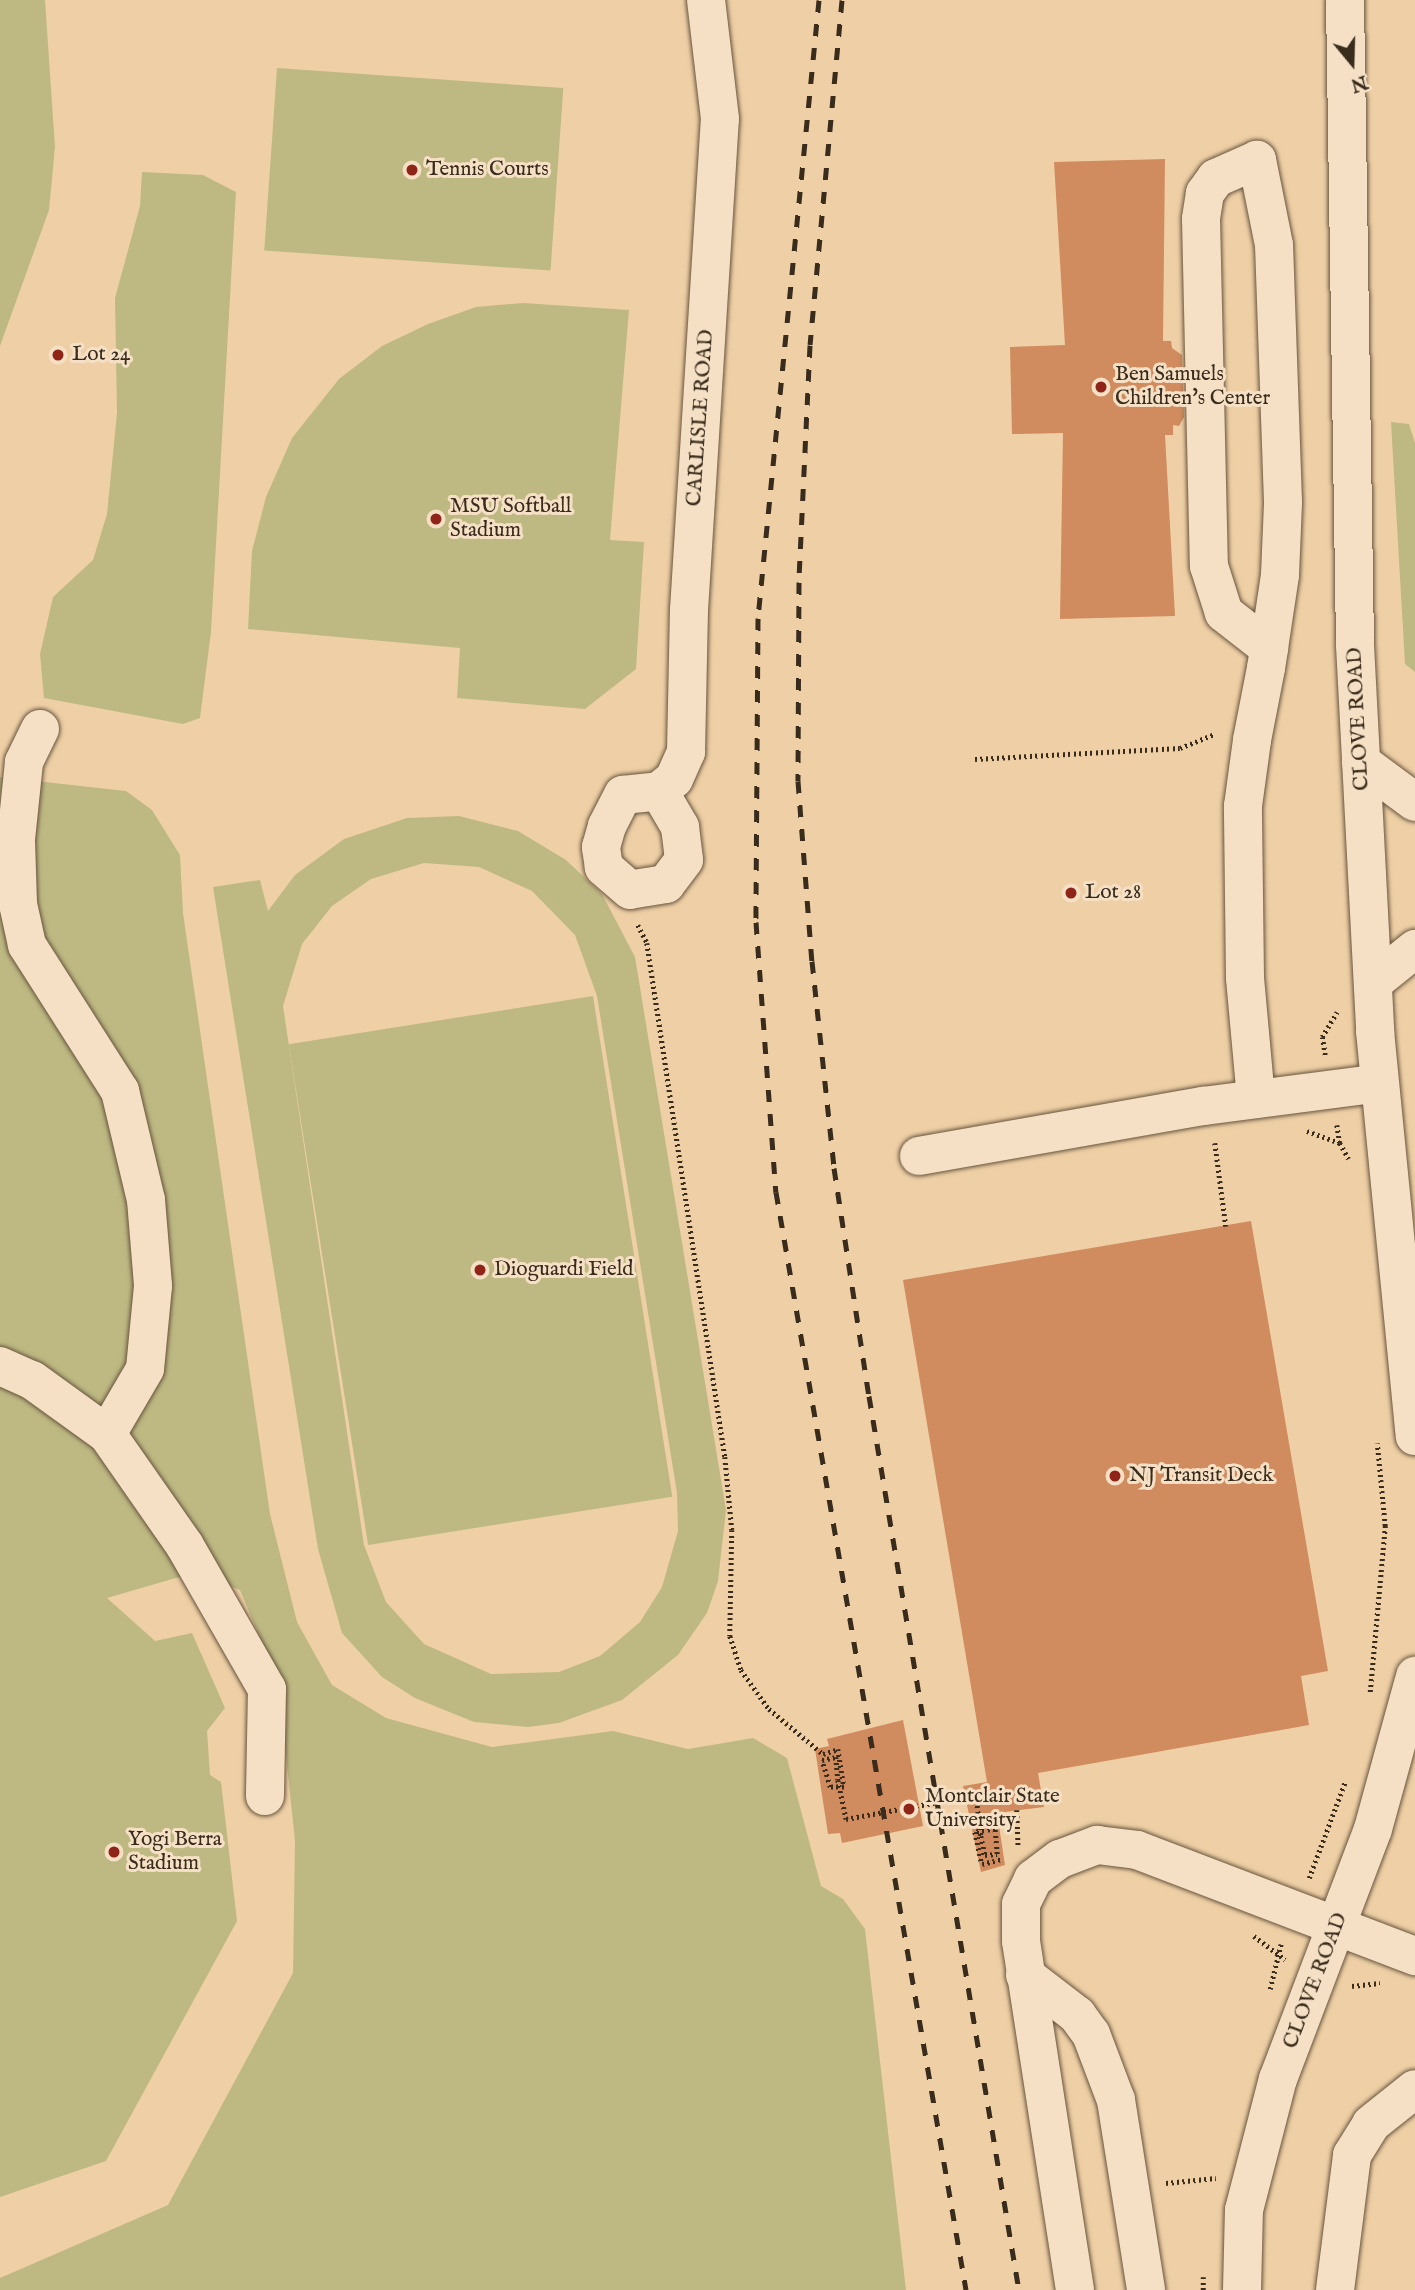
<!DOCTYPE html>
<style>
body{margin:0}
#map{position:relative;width:1415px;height:2290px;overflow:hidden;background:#efd0a6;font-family:"IM FELL English",serif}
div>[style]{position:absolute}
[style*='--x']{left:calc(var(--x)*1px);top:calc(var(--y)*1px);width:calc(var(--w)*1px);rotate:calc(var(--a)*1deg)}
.green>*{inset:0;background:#beb983;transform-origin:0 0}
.building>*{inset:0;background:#d08b5e}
.path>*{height:4.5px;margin-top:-2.25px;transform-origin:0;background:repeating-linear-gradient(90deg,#3a2c1c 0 2px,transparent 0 5.5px)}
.roads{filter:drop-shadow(0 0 2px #67553e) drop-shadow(0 0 2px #67553e)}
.minor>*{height:38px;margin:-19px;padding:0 19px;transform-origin:19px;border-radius:19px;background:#f5e0c5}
.rail>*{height:5px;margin-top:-2.5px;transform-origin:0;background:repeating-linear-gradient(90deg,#3a2c1c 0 12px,transparent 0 24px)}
.path-bridge>*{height:4.5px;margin-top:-2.25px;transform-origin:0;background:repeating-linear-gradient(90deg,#3a2c1c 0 2px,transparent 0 5.5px)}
.dots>*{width:19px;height:19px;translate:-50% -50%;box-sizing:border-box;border:4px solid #f5e0c5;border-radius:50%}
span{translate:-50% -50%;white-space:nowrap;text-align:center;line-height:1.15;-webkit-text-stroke:6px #f5e0c5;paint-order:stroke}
.poi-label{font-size:21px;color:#3a2c1c}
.left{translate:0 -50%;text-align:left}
.street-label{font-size:21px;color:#3a2c1c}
.north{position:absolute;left:1317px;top:28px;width:70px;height:70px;-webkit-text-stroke:5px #f5e0c5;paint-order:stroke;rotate:161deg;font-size:19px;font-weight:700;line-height:28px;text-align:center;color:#3a2c1c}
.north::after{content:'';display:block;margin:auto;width:24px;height:32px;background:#3a2c1c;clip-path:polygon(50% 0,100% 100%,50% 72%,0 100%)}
</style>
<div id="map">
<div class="green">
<i style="clip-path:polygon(0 0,45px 0,55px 147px,49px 210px,0 346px)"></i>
<i style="left:277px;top:68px;width:287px;height:183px;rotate:4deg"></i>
<i style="clip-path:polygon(142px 172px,203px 175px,236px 192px,211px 632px,200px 718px,183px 724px,44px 698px,40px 654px,53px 597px,93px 560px,107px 514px,117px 413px,115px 298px,140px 206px)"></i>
<i style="clip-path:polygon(523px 303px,629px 310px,610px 540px,644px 542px,636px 669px,585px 709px,457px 698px,460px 648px,248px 629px,252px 551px,266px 497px,292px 438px,339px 379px,382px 346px,428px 324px,476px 307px)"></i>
<i style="clip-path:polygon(1391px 422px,1409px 424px,1415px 443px,1415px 672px,1405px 664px)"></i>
<i style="clip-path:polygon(0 777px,126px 791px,152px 810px,180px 855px,183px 913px,270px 1514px,297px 1622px,332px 1685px,386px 1718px,492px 1747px,613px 1731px,688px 1749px,753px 1738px,787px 1758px,821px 1886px,843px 1899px,865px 1929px,906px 2290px,0 2290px,0 2278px,168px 2205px,293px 1973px,295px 1841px,278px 1680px,240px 1590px,193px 1573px,107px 1598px,155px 1641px,192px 1633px,225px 1708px,207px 1731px,210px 1775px,221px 1782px,237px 1921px,106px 2161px,0 2197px)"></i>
<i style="clip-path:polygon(evenodd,459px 816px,518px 831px,566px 860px,602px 894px,635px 957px,726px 1510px,718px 1581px,707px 1613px,678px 1655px,622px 1700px,559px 1723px,528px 1727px,474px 1722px,415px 1698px,382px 1677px,342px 1633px,318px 1549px,213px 887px,260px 880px,268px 911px,295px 875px,344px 839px,407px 818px,459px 816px,424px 863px,479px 867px,532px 891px,575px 935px,597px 996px,677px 1493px,678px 1531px,662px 1587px,640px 1622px,600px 1656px,559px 1672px,491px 1674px,424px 1644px,386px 1602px,364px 1545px,283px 1006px,302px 944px,332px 906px,371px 879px,424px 863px)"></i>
<i style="left:593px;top:996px;width:507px;height:308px;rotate:81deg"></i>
</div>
<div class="building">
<i style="clip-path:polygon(1165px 159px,1163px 341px,1171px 341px,1172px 348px,1182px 355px,1184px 417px,1179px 426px,1173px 425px,1173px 435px,1165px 435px,1175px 616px,1060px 619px,1063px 433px,1012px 434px,1010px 347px,1065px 345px,1054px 162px)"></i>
<i style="clip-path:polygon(1251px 1221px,1328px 1671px,1301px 1676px,1309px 1725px,1038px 1773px,1044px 1807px,997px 1813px,1005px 1865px,981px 1872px,963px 1786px,987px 1782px,903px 1280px)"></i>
<i style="clip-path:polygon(903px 1720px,923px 1826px,842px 1843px,840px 1833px,828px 1834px,815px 1749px,829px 1746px,827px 1739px)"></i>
</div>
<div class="path">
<i style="--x:975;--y:759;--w:205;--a:-3.1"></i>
<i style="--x:1180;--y:748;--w:38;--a:-22"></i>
<i style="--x:638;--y:925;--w:20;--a:63"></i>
<i style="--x:647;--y:943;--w:520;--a:81.37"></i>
<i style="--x:725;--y:1457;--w:73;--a:84.5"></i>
<i style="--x:732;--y:1530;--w:106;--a:91.1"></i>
<i style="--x:730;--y:1636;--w:36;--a:72"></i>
<i style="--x:741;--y:1670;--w:48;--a:54.3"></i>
<i style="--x:769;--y:1709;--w:70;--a:39.8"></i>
<i style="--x:823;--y:1754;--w:16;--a:-18"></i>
<i style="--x:838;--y:1749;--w:38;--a:81"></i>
<i style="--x:844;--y:1787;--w:14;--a:180"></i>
<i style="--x:830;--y:1787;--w:28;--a:-107"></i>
<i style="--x:822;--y:1760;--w:14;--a:-12"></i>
<i style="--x:836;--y:1757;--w:23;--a:85"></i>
<i style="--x:1325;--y:1055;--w:18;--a:-99"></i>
<i style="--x:1322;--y:1037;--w:29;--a:-59"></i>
<i style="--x:1337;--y:1125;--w:18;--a:81"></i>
<i style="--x:1307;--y:1131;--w:35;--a:20"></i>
<i style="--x:1340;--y:1143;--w:18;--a:61"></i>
<i style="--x:1215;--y:1143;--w:84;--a:82.5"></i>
<i style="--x:1370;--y:1692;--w:167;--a:-84.8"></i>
<i style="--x:1385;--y:1526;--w:83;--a:-95.5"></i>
<i style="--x:1017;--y:1810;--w:35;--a:88"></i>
<i style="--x:981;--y:1836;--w:19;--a:78"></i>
<i style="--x:985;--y:1855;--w:12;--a:-5"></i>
<i style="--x:997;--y:1854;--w:25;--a:-95"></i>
<i style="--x:995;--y:1829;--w:20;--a:171"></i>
<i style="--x:975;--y:1832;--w:33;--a:78"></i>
<i style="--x:982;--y:1864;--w:21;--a:-14"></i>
<i style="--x:1309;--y:1878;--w:103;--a:-69.4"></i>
<i style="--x:1254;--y:1936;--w:39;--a:37"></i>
<i style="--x:1352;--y:1986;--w:28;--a:-6"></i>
<i style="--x:1270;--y:1989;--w:46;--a:-76.3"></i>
<i style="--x:1166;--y:2183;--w:50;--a:-5.7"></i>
<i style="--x:1203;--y:2290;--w:13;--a:-90"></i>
</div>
<div class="roads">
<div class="minor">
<i style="--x:1345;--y:0;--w:645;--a:89.11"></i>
<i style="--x:1355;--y:645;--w:387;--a:87"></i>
<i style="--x:1375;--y:1031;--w:407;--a:84.4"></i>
<i style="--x:40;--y:729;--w:37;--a:116"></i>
<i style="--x:24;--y:762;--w:78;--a:95.9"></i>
<i style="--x:16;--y:840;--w:64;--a:88.2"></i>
<i style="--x:18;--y:904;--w:42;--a:77.6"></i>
<i style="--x:27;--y:945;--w:173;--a:57.5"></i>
<i style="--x:120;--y:1091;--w:112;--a:76.6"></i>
<i style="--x:146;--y:1200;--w:86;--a:85.3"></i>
<i style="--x:153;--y:1286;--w:83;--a:95.5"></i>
<i style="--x:145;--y:1369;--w:75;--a:120.3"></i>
<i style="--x:107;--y:1434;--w:136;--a:55.1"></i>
<i style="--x:185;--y:1546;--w:165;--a:60.2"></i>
<i style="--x:267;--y:1689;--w:107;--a:91.1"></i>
<i style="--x:1361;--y:762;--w:67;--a:36.5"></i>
<i style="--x:659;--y:791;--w:42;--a:59.7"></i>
<i style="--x:680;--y:827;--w:33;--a:83"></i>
<i style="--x:684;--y:860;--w:30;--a:127"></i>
<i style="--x:666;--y:884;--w:36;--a:171"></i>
<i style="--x:630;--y:890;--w:35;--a:-139"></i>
<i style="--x:604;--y:867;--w:20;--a:-99"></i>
<i style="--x:601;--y:847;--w:22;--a:-74"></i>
<i style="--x:607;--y:826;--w:35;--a:-63"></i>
<i style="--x:623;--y:795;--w:36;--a:-6"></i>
<i style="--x:659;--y:791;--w:19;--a:-39"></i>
<i style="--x:674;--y:779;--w:30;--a:-66"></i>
<i style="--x:686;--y:752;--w:142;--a:-88.8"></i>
<i style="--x:689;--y:610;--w:492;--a:-86.4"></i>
<i style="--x:720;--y:119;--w:120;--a:-96.7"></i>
<i style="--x:1374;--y:982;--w:53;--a:-38.8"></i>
<i style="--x:1256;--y:1099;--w:121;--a:-95.2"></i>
<i style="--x:1245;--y:978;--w:172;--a:-90.7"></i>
<i style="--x:1243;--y:806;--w:67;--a:-82.2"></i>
<i style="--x:1252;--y:740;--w:73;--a:-79"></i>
<i style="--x:1266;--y:668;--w:20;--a:-81"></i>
<i style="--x:1269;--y:648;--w:74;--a:-81.4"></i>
<i style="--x:1280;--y:575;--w:73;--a:-87.6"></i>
<i style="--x:1283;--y:502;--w:257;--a:-92"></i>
<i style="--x:1274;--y:245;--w:87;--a:-101.3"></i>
<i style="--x:1257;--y:160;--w:45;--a:156.3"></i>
<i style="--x:1216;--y:178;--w:19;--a:126"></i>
<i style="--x:1205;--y:193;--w:26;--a:99"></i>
<i style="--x:1201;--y:219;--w:347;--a:88.7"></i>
<i style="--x:1209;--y:566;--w:49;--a:72.3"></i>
<i style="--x:1224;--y:613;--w:57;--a:37.9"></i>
<i style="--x:919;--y:1156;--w:289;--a:-10"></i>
<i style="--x:1204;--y:1106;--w:177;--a:-7.4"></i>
<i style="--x:0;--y:1366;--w:35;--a:24"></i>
<i style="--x:32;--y:1380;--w:92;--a:35.8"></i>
<i style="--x:1025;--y:1975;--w:66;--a:37.6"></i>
<i style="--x:1077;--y:2015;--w:24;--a:54"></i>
<i style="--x:1091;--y:2034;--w:71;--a:69.3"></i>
<i style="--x:1116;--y:2100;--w:192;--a:81"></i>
<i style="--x:1075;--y:2290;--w:353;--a:-98.8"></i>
<i style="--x:1021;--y:1941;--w:37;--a:-90"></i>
<i style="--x:1021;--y:1904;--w:28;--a:-64"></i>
<i style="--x:1033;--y:1879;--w:34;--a:-37"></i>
<i style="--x:1060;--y:1859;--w:40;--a:-21"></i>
<i style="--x:1097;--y:1845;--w:40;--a:7.1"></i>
<i style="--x:1137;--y:1850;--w:298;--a:20.9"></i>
<i style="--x:1242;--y:2290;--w:80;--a:-88.6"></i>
<i style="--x:1244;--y:2210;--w:135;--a:-75.5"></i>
<i style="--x:1278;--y:2079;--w:267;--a:-69.2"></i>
<i style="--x:1373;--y:1829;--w:159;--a:-74.6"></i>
<i style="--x:1335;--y:2290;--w:136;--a:-82.8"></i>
<i style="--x:1352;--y:2155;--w:36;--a:-58"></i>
<i style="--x:1371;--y:2124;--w:56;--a:-38.5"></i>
</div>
</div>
<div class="rail">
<i style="--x:819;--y:0;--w:621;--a:95.64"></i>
<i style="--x:758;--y:618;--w:304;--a:90.4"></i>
<i style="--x:756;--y:922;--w:271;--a:85.8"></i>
<i style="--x:776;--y:1192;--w:1114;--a:80.18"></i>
<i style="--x:842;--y:0;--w:346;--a:95.3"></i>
<i style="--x:810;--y:345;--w:237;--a:92.7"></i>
<i style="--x:799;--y:582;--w:199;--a:90.3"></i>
<i style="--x:798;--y:781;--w:181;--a:85.6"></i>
<i style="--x:812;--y:961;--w:208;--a:83.9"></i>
<i style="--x:834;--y:1168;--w:231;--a:81.3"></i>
<i style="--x:869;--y:1396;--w:906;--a:80.48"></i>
</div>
<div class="path-bridge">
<i style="--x:838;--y:1780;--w:40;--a:78"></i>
<i style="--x:846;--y:1819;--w:132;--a:-10.5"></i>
<i style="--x:976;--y:1795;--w:41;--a:83"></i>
</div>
<div class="dots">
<i style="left:412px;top:170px;background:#8f2418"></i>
<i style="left:58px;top:355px;background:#8f2418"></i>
<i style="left:1101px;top:387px;background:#8f2418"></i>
<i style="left:436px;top:519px;background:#8f2418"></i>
<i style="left:1071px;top:893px;background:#8f2418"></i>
<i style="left:480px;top:1270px;background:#8f2418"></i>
<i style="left:1115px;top:1476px;background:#8f2418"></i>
<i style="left:909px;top:1809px;background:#8f2418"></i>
<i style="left:114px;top:1852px;background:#8f2418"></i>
</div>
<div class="poi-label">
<span class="left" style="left:426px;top:170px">Tennis Courts</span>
<span class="left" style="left:72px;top:355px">Lot 24</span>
<span class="left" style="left:1115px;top:387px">Ben Samuels<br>Children's Center</span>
<span class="left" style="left:450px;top:519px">MSU Softball<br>Stadium</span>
<span class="left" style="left:1085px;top:893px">Lot 28</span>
<span class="left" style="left:494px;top:1270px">Dioguardi Field</span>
<span class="left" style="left:1129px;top:1476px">NJ Transit Deck</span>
<span class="left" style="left:925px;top:1809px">Montclair State<br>University</span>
<span class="left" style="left:128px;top:1852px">Yogi Berra<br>Stadium</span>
</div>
<div class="street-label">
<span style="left:701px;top:418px;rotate:-86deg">CARLISLE ROAD</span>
<span style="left:1359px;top:719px;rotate:-93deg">CLOVE ROAD</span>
<span style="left:1316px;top:1981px;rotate:-69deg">CLOVE ROAD</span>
</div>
<div class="north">N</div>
</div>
